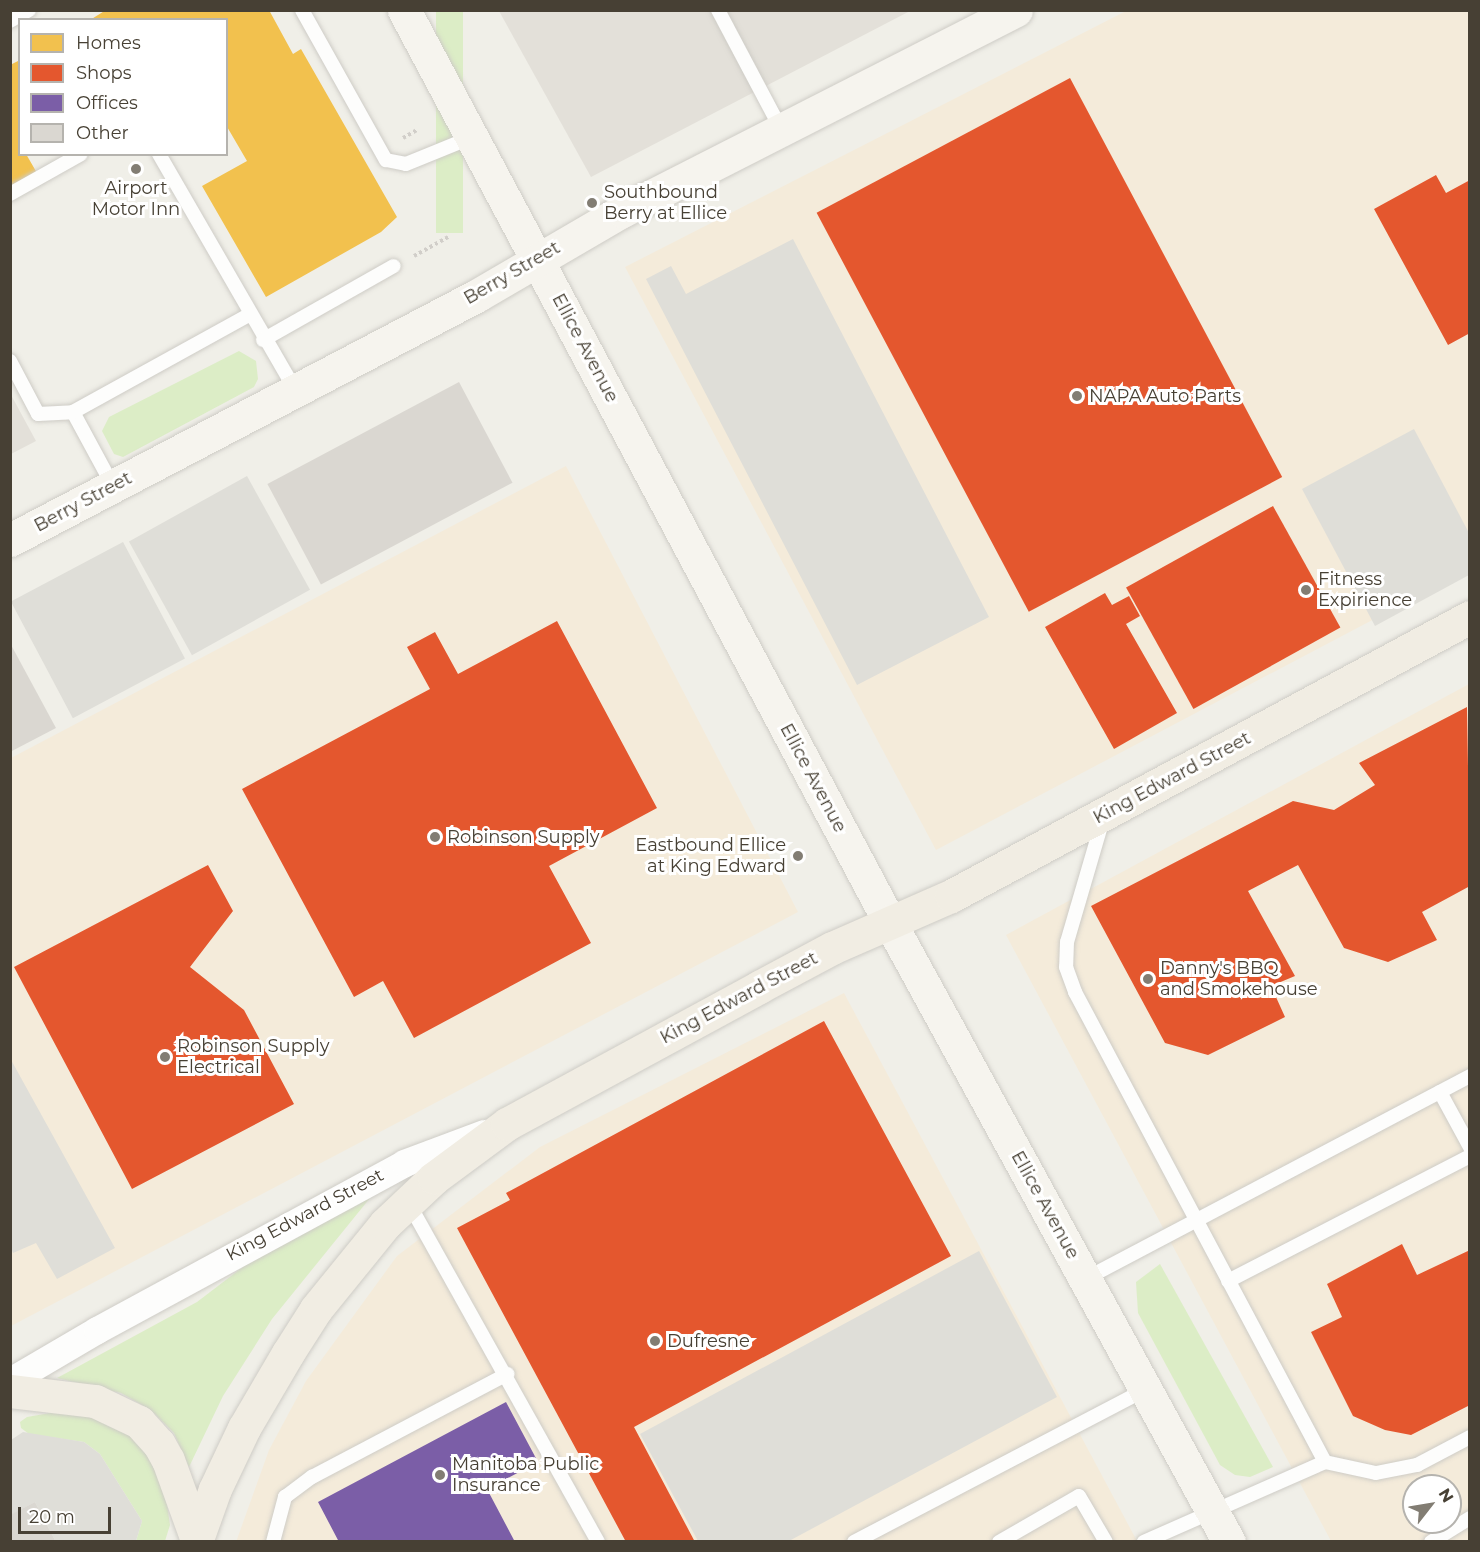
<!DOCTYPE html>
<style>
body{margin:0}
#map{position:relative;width:1480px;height:1552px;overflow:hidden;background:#f0efe8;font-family:Montserrat,sans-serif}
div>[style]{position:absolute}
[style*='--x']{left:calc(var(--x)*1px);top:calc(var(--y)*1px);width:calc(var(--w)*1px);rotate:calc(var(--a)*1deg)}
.commercial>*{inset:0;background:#f4ebda}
.industrial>*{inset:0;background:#e3e0d9}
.green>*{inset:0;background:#dcedc6;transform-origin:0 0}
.parking>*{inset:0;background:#dfded8;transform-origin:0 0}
.homes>*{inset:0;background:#f2c14e}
.shops>*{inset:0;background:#e4572e;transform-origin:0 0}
.offices>*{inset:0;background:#7b5ea7}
.building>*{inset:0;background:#dad7d1;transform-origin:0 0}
.path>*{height:4px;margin-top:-2px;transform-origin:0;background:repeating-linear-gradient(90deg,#d1cec9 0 3px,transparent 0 6px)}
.roads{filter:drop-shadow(0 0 2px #ceccc6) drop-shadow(0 0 2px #ceccc6)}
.lane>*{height:14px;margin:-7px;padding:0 7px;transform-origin:7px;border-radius:7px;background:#fdfdfc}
.street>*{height:27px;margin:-13.5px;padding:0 13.5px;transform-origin:13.5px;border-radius:13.5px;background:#fdfdfc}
.secondary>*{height:33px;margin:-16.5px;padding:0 16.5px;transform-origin:16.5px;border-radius:16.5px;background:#f6f4ee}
.primary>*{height:33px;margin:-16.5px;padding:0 16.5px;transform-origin:16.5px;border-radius:16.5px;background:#f1ede3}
.dots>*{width:16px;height:16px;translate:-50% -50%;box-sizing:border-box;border:3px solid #fff;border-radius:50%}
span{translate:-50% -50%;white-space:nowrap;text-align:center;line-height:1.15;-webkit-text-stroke:6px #fff;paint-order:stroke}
.poi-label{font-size:18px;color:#474034}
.left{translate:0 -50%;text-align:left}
.right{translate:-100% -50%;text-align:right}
.street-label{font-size:18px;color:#474034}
.frame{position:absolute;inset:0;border:12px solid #474034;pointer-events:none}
.legend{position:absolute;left:18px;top:18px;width:210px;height:138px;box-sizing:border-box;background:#fff;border:2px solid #b5b3ae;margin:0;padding:8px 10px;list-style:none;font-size:18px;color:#474034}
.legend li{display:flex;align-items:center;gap:12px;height:30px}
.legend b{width:30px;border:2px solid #b5b3ae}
.north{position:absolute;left:1402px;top:1474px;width:60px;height:60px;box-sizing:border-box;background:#fff;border:2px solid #b5b3ae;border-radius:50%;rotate:59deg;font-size:16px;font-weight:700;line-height:24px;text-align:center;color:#474034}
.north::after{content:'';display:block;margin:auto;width:21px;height:27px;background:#827d73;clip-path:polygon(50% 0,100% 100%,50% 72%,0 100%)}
.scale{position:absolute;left:18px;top:1507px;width:93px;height:27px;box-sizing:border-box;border:3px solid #474034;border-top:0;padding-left:8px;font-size:18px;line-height:21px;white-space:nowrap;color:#474034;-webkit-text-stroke:4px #fff;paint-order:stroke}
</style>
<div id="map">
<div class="commercial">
<i style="clip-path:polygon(1126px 11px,1469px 11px,1469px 569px,936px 850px,625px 267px)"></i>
<i style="clip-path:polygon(566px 466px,798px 912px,11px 1326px,11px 758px)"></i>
<i style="clip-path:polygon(evenodd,1469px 684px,1469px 1541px,1331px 1541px,1006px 935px,1469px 684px,1414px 1486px,1450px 1486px,1450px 1522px,1414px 1522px,1414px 1486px)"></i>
<i style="clip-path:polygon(844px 993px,1137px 1541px,236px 1542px,269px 1450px,306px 1381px,397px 1256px,540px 1147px)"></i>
</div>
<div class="industrial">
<i style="clip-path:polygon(499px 11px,910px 11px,591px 177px)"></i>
<i style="clip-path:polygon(10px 393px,36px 441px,11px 454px,10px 454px)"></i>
</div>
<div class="green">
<i style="left:436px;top:11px;width:27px;height:222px"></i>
<i style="clip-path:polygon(239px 351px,256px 361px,258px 379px,254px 387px,123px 457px,114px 454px,102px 431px,109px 417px)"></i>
<i style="clip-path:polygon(370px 1198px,272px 1319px,223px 1396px,189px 1467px,174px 1433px,151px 1410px,121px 1393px,57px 1378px,197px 1302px,256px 1257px)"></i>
<i style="clip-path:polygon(1160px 1264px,1273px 1467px,1250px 1477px,1235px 1475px,1220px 1465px,1138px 1313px,1136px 1282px)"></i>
<i style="clip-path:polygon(73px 1409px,122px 1427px,145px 1447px,165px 1491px,170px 1525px,165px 1541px,136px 1541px,142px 1521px,100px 1454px,84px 1442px,29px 1434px,21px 1428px,20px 1422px,27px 1417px)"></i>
</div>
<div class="parking">
<i style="clip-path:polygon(793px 239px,989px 617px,857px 685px,646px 279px,671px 266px,686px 294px)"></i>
<i style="clip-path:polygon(1414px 429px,1469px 533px,1469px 575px,1375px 626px,1302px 489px)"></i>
<i style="left:247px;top:476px;width:130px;height:135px;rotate:61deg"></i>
<i style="left:123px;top:542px;width:132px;height:127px;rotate:62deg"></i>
<i style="clip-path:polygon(10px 1058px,115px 1248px,57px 1279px,36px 1243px,13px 1253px,11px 1248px)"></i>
<i style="clip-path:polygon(979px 1251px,1057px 1397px,789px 1541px,698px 1541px,640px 1434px)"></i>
<i style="clip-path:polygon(23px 1432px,84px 1442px,100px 1454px,142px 1521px,136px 1541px,56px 1542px,35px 1502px,11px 1515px,11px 1440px)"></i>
</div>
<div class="homes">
<i style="clip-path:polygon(106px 10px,269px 10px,293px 54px,301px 49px,397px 217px,381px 232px,266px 297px,202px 186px,247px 161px,226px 125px,226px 20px,90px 20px)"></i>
<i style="clip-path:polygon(20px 60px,20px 154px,26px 154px,37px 173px,10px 188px,10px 65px)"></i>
</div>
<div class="shops">
<i style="left:1070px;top:78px;width:452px;height:287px;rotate:62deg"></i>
<i style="clip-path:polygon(1436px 175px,1446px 193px,1470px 180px,1470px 333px,1448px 345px,1374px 209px)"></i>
<i style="left:1273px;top:506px;width:139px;height:168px;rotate:61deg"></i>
<i style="clip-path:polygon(1105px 593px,1112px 605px,1129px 596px,1140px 616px,1126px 624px,1177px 713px,1114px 749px,1045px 627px)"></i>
<i style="clip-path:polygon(557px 621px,657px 808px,549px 866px,591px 943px,414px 1038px,383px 981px,354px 997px,242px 789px,430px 689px,407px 647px,435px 632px,458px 674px)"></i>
<i style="clip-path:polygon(1467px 707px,1470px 886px,1422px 912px,1437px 940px,1388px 962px,1344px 948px,1298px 865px,1248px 891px,1295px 976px,1271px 986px,1285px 1017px,1208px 1055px,1165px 1043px,1091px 906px,1293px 801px,1334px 810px,1375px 785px,1359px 763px)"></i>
<i style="clip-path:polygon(208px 865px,233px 911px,190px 967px,244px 1010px,294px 1104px,132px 1189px,14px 967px)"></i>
<i style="clip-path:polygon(824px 1021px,951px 1256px,634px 1427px,695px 1542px,626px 1542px,457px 1228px,510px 1200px,506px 1193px)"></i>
<i style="clip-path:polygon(1402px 1244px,1417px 1275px,1470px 1250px,1470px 1405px,1411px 1435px,1385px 1430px,1353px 1416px,1311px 1332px,1342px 1317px,1327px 1284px)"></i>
</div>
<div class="offices">
<i style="clip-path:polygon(506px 1402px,538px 1462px,487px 1489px,515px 1542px,339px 1542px,318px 1502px)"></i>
</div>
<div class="building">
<i style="left:459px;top:382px;width:114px;height:217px;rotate:62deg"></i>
<i style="clip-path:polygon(10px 643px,56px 728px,10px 752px)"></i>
<i style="clip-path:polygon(35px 1502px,56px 1542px,10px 1542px,10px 1515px)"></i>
</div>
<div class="path">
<i style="--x:403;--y:138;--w:16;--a:-30"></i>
<i style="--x:414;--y:256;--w:39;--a:-29"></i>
</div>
<div class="roads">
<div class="lane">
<i style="--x:302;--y:10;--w:172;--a:60.8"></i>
<i style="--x:386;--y:160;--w:20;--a:11"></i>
<i style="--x:406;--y:164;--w:71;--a:-22.2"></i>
<i style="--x:718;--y:10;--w:135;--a:62.1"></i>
<i style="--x:10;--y:21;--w:22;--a:-30"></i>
<i style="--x:159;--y:154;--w:274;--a:60"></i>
<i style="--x:10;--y:194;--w:81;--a:-29.4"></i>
<i style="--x:263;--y:340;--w:150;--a:-29.5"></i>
<i style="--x:10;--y:361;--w:60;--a:62.2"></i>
<i style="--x:38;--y:414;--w:35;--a:-3"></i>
<i style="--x:113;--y:486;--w:84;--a:-118.4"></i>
<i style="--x:73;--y:412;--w:201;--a:-28.9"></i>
<i style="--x:1103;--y:819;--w:128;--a:106.3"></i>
<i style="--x:1067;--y:942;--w:25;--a:92"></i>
<i style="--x:1066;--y:967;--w:27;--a:70"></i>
<i style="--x:1075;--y:992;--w:532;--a:61.99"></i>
<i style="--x:1325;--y:1462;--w:198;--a:156.2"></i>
<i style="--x:1440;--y:1092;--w:63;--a:61.4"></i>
<i style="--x:408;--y:1202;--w:389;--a:60.8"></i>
<i style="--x:1085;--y:1279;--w:435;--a:-27.8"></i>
<i style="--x:1228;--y:1281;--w:272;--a:-27.3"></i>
<i style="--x:1325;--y:1462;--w:52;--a:12.2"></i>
<i style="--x:1376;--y:1473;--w:42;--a:-11"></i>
<i style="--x:1417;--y:1465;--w:60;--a:-27.8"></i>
<i style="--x:273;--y:1542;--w:47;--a:-75.1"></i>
<i style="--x:285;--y:1497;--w:34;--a:-37"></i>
<i style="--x:312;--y:1477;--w:221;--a:-27.8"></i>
<i style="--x:854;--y:1542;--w:328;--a:-27.6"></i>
<i style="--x:999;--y:1542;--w:92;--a:-29.9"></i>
<i style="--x:1079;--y:1496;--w:53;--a:59.6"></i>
<i style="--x:1431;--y:1542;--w:46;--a:-31.6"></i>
</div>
<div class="street">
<i style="--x:10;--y:1381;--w:101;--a:-30.4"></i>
<i style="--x:97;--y:1330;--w:349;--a:-28.5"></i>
<i style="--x:404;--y:1163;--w:85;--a:-20.6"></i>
</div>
<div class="secondary">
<i style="--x:404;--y:10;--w:1032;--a:61.97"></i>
<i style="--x:889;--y:921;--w:708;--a:61.3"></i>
<i style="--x:10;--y:540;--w:528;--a:-27.63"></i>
<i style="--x:478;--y:295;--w:167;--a:-30.3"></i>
<i style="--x:622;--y:211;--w:442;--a:-27"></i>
</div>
<div class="primary">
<i style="--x:10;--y:1391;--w:86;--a:6.7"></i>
<i style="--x:95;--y:1401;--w:49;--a:25.5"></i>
<i style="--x:139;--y:1422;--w:30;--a:48"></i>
<i style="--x:159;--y:1444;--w:18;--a:61"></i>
<i style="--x:168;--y:1460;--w:85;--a:70.1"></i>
<i style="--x:196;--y:1542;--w:56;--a:-70.3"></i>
<i style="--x:215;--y:1489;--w:68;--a:-64.6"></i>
<i style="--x:244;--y:1428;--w:87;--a:-59.6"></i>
<i style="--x:288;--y:1353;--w:52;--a:-57.5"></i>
<i style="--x:316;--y:1309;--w:109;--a:-50.9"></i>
<i style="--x:385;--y:1224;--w:67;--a:-43.2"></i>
<i style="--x:434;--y:1178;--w:91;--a:-36.5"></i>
<i style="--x:507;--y:1124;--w:287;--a:-28.5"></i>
<i style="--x:759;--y:987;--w:83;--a:-28.1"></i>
<i style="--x:832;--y:948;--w:130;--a:-23.6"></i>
<i style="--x:951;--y:896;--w:589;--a:-28.26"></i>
</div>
</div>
<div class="dots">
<i style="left:136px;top:169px;background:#827d73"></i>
<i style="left:592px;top:203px;background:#827d73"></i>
<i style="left:1077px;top:396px;background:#827d73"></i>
<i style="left:1306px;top:590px;background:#827d73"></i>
<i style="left:435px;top:837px;background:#827d73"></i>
<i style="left:798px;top:856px;background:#827d73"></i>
<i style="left:1148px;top:979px;background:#827d73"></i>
<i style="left:165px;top:1057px;background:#827d73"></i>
<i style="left:655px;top:1341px;background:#827d73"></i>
<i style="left:440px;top:1475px;background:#827d73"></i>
</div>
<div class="poi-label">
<span style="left:136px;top:199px">Airport<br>Motor Inn</span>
<span class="left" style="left:604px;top:203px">Southbound<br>Berry at Ellice</span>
<span class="left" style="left:1089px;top:396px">NAPA Auto Parts</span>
<span class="left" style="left:1318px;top:590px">Fitness<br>Expirience</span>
<span class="left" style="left:447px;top:837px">Robinson Supply</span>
<span class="right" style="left:786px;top:856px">Eastbound Ellice<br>at King Edward</span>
<span class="left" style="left:1160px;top:979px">Danny's BBQ<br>and Smokehouse</span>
<span class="left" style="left:177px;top:1057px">Robinson Supply<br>Electrical</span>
<span class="left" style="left:667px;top:1341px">Dufresne</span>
<span class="left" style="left:452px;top:1475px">Manitoba Public<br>Insurance</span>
</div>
<div class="street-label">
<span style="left:512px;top:273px;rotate:-30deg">Berry Street</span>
<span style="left:585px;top:348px;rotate:62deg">Ellice Avenue</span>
<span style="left:83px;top:502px;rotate:-28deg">Berry Street</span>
<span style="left:813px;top:778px;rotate:62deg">Ellice Avenue</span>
<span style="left:1172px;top:778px;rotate:-28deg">King Edward Street</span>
<span style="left:739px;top:998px;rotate:-28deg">King Edward Street</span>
<span style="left:1045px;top:1205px;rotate:61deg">Ellice Avenue</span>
<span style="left:305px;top:1215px;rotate:-28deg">King Edward Street</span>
</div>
<div class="frame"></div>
<ul class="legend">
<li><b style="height:16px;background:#f2c14e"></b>Homes</li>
<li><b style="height:16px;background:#e4572e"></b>Shops</li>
<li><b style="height:16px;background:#7b5ea7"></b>Offices</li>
<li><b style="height:16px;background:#dad7d1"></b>Other</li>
</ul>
<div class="north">N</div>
<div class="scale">20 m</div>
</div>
